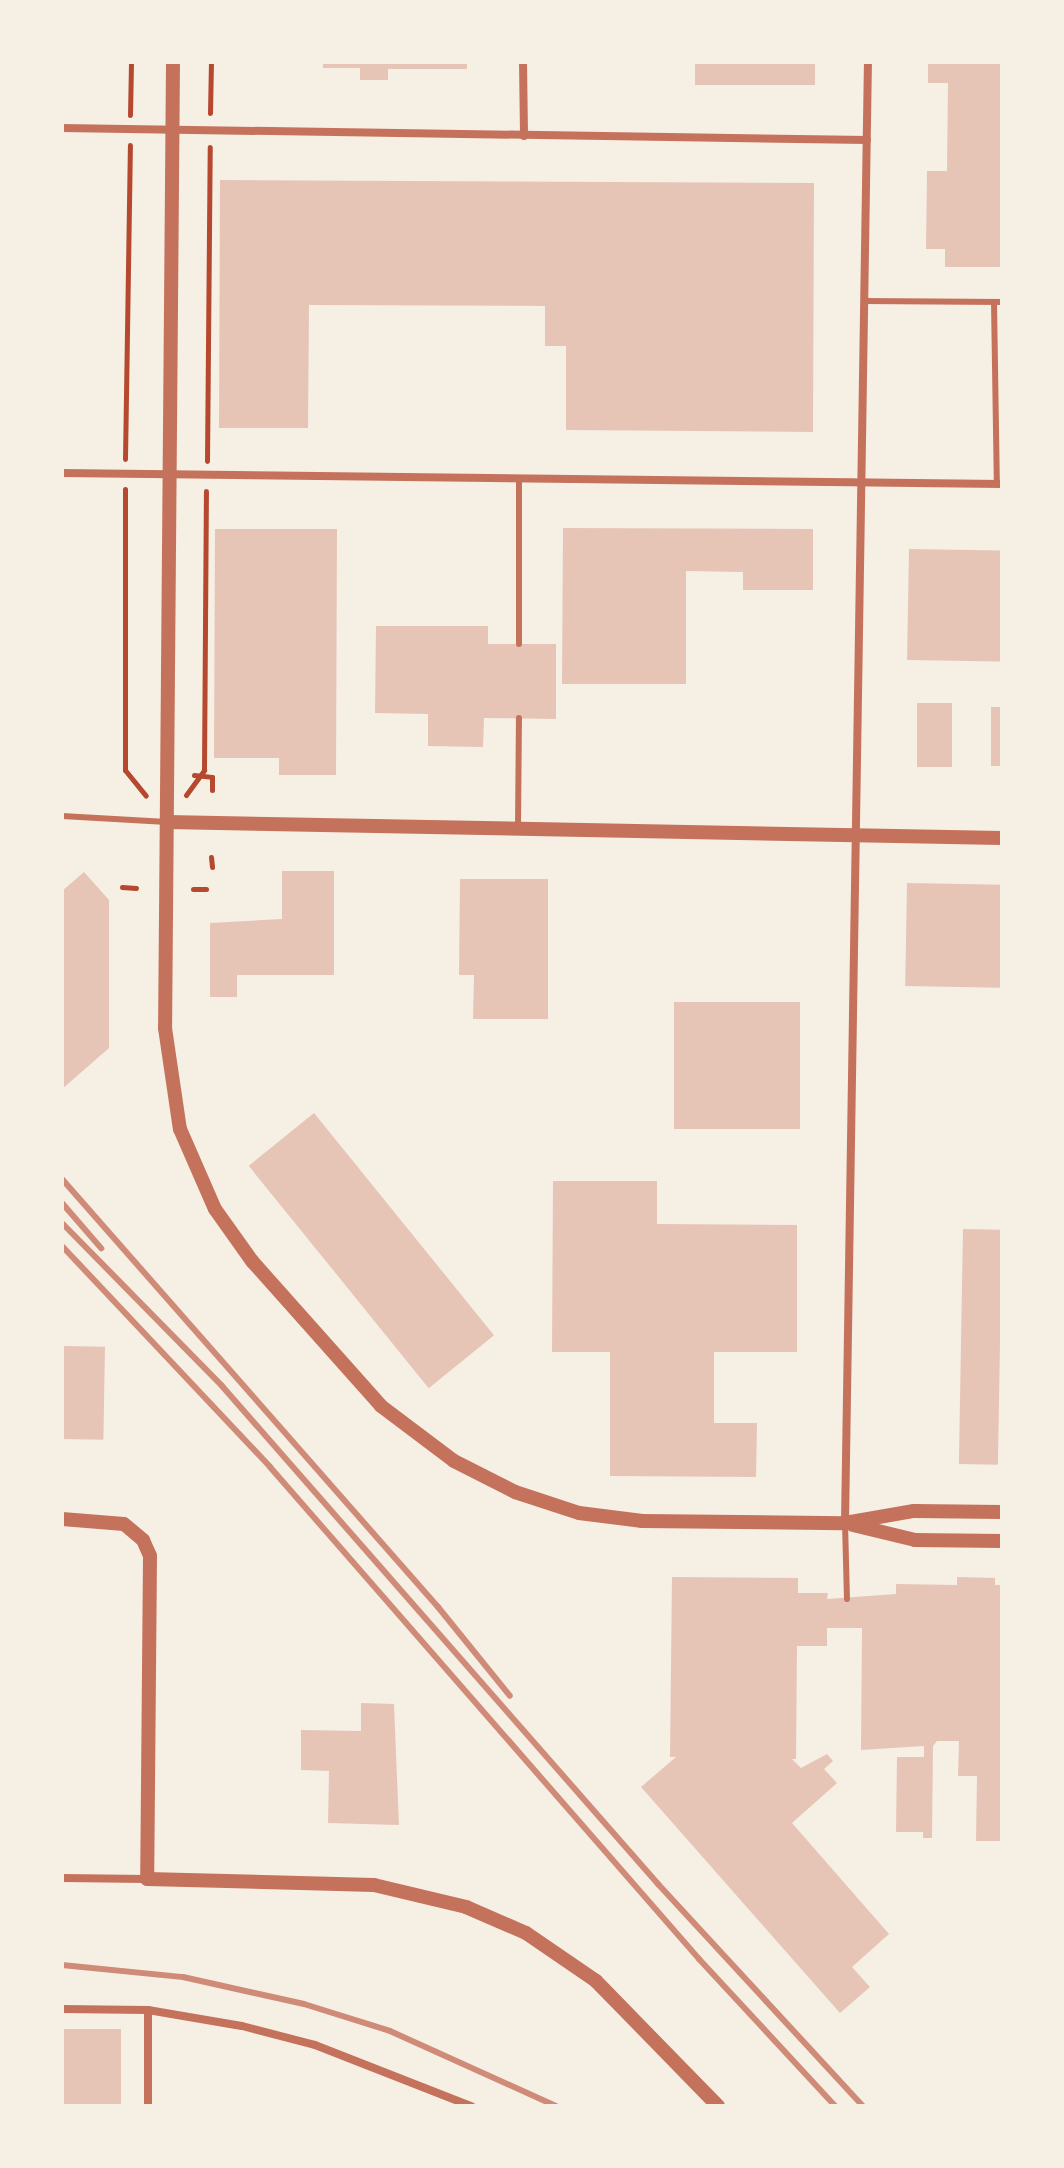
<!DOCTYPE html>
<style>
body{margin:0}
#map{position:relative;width:1064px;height:2168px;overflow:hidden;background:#f6efe4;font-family:"Sofia Sans Condensed",sans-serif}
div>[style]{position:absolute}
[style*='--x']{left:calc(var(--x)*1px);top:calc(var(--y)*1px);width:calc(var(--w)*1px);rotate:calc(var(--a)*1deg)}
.building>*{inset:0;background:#e6c5b7;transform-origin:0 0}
.path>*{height:5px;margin:-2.5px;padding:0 2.5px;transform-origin:2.5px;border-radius:2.5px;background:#b5482f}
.service>*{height:6px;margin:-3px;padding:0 3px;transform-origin:3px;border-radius:3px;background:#c5725c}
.minor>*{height:8px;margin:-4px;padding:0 4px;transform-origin:4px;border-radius:4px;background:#c5725c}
.tertiary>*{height:14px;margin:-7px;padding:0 7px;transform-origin:7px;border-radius:7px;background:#c5725c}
.rail>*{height:6px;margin:-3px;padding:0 3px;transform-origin:3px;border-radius:3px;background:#cf8b77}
span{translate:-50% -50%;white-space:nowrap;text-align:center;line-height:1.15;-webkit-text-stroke:7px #f6efe4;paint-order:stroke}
.frame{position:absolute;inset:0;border:64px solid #f6efe4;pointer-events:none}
</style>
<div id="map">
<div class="building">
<i style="clip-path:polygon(323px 62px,467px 62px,467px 69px,388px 69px,388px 80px,360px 80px,360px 68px,323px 68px)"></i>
<i style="left:695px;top:62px;width:120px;height:23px"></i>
<i style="clip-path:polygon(928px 62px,1002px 62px,1002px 267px,945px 267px,945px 249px,926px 249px,927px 171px,947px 171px,948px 83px,928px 83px)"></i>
<i style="clip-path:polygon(220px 180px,814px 183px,813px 432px,566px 430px,566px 346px,545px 346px,545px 306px,309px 305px,308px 428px,219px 428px)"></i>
<i style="clip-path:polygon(563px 528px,813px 529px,813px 590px,743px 590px,743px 572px,686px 571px,686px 684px,562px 684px)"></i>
<i style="clip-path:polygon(215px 529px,337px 529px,336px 775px,279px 775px,279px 758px,214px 758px)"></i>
<i style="left:909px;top:549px;width:93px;height:111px;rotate:1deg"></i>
<i style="clip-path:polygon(376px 626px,488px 626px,488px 644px,556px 644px,556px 719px,484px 718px,483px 747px,428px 746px,428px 714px,375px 713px)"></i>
<i style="left:917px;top:703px;width:35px;height:64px"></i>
<i style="left:991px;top:707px;width:11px;height:59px"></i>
<i style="clip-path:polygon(282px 871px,334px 871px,334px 975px,237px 975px,237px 997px,210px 997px,210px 923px,282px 919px)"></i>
<i style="clip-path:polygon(84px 872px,109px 900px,109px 1048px,62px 1089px,62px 891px)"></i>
<i style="clip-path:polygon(460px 879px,548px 879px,548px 1019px,473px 1019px,474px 975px,459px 975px)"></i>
<i style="left:907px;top:883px;width:95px;height:103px;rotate:1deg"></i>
<i style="left:674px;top:1002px;width:126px;height:127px"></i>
<i style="left:314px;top:1113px;width:286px;height:84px;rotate:51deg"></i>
<i style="clip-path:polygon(553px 1181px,657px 1181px,657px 1224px,797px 1225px,797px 1352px,714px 1352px,714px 1423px,757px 1423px,756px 1477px,610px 1476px,610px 1352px,552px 1352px)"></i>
<i style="left:963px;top:1229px;width:39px;height:235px;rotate:1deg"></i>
<i style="left:62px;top:1346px;width:43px;height:93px;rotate:1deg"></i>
<i style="clip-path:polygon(672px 1577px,798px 1578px,798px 1593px,828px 1593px,827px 1599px,896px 1594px,896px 1584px,957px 1585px,957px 1577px,995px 1578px,995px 1585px,1002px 1585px,1002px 1841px,976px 1841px,977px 1776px,958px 1776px,959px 1741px,937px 1741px,933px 1746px,932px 1838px,923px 1838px,923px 1832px,896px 1832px,897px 1757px,924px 1757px,924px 1746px,861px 1750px,862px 1628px,827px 1628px,827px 1646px,797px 1646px,796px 1759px,792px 1759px,801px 1768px,827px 1754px,833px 1761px,824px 1769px,837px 1783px,792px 1823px,889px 1934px,852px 1967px,870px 1987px,840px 2013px,641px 1787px,676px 1757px,670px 1757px)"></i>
<i style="clip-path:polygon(361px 1703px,394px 1704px,399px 1825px,328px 1823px,329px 1771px,301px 1770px,301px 1730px,361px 1731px)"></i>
<i style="left:62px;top:2029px;width:59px;height:77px"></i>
</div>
<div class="path">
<i style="--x:210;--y:113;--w:51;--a:-88.9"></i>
<i style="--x:130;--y:115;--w:53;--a:-88.9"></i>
<i style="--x:125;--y:459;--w:314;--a:-89.1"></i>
<i style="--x:207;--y:461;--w:314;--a:-89.5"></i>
<i style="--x:125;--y:489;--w:281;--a:90"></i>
<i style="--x:125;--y:770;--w:33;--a:51"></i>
<i style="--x:194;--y:775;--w:18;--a:6"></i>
<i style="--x:212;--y:777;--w:13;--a:90"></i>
<i style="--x:186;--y:795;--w:31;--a:-54"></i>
<i style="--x:204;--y:770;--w:279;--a:-89.6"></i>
<i style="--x:211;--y:857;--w:10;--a:84"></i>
<i style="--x:122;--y:887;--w:14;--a:4"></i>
<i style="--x:193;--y:889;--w:13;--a:0"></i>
</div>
<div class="service">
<i style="--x:864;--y:301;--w:138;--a:0.4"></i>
<i style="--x:994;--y:302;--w:182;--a:89.1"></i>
<i style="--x:519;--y:644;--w:166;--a:-90"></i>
<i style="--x:62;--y:816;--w:105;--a:3.3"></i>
<i style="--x:518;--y:827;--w:109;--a:-89.5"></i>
<i style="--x:845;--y:1523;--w:76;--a:88.5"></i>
</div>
<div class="minor">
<i style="--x:523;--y:62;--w:74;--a:89.2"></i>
<i style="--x:62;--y:128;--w:805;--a:0.85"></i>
<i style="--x:62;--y:473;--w:940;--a:0.67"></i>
<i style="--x:845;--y:1523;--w:1461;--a:-89.1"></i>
<i style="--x:62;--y:1878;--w:85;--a:0.7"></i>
<i style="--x:62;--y:2009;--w:86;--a:0.7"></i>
<i style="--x:148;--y:2010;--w:95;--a:9.7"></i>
<i style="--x:242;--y:2026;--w:75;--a:14.6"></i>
<i style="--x:315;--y:2045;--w:168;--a:21.4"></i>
<i style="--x:148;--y:2106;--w:96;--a:-90"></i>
</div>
<div class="tertiary">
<i style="--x:173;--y:62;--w:966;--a:90.47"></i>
<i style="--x:165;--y:1028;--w:102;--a:81.6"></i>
<i style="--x:180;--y:1129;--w:87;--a:66.4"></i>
<i style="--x:215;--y:1209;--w:64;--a:54.6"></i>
<i style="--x:252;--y:1261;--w:194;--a:48.3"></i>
<i style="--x:381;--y:1406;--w:91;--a:37"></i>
<i style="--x:454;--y:1461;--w:68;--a:26.9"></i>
<i style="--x:515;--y:1492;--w:67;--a:18.2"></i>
<i style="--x:579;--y:1513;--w:64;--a:7.2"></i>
<i style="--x:642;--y:1521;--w:203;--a:0.6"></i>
<i style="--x:845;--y:1523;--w:70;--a:-9.9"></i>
<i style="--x:914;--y:1511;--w:88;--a:0.7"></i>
<i style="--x:167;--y:822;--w:835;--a:1.1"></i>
<i style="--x:62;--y:1519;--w:62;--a:4.6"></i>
<i style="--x:124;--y:1524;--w:25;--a:40"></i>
<i style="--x:143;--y:1540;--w:17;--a:66"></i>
<i style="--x:150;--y:1556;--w:323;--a:90.5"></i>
<i style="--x:147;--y:1879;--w:227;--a:1.5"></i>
<i style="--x:374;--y:1885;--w:95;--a:13.4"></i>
<i style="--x:466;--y:1907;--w:65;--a:23.4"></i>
<i style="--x:526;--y:1933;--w:85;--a:34.4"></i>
<i style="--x:596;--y:1981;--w:175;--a:45.7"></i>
<i style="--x:853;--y:1525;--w:64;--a:13.6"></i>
<i style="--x:915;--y:1540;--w:87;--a:0.7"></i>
</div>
<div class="rail">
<i style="--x:62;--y:1179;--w:570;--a:48.7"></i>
<i style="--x:438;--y:1607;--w:114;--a:51"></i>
<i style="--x:62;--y:1203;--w:60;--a:49.1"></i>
<i style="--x:62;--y:1223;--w:228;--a:45.5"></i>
<i style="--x:222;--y:1386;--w:662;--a:48.8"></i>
<i style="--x:658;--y:1884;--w:302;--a:47.3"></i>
<i style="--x:62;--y:1246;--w:303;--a:46.7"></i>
<i style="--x:270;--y:1467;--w:653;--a:48.91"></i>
<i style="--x:699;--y:1959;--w:200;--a:47.2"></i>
<i style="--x:62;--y:1965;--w:122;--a:5.7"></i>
<i style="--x:183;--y:1977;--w:124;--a:12.6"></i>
<i style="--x:304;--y:2004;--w:90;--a:17.4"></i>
<i style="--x:390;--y:2031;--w:182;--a:24.3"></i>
</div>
<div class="frame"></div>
</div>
